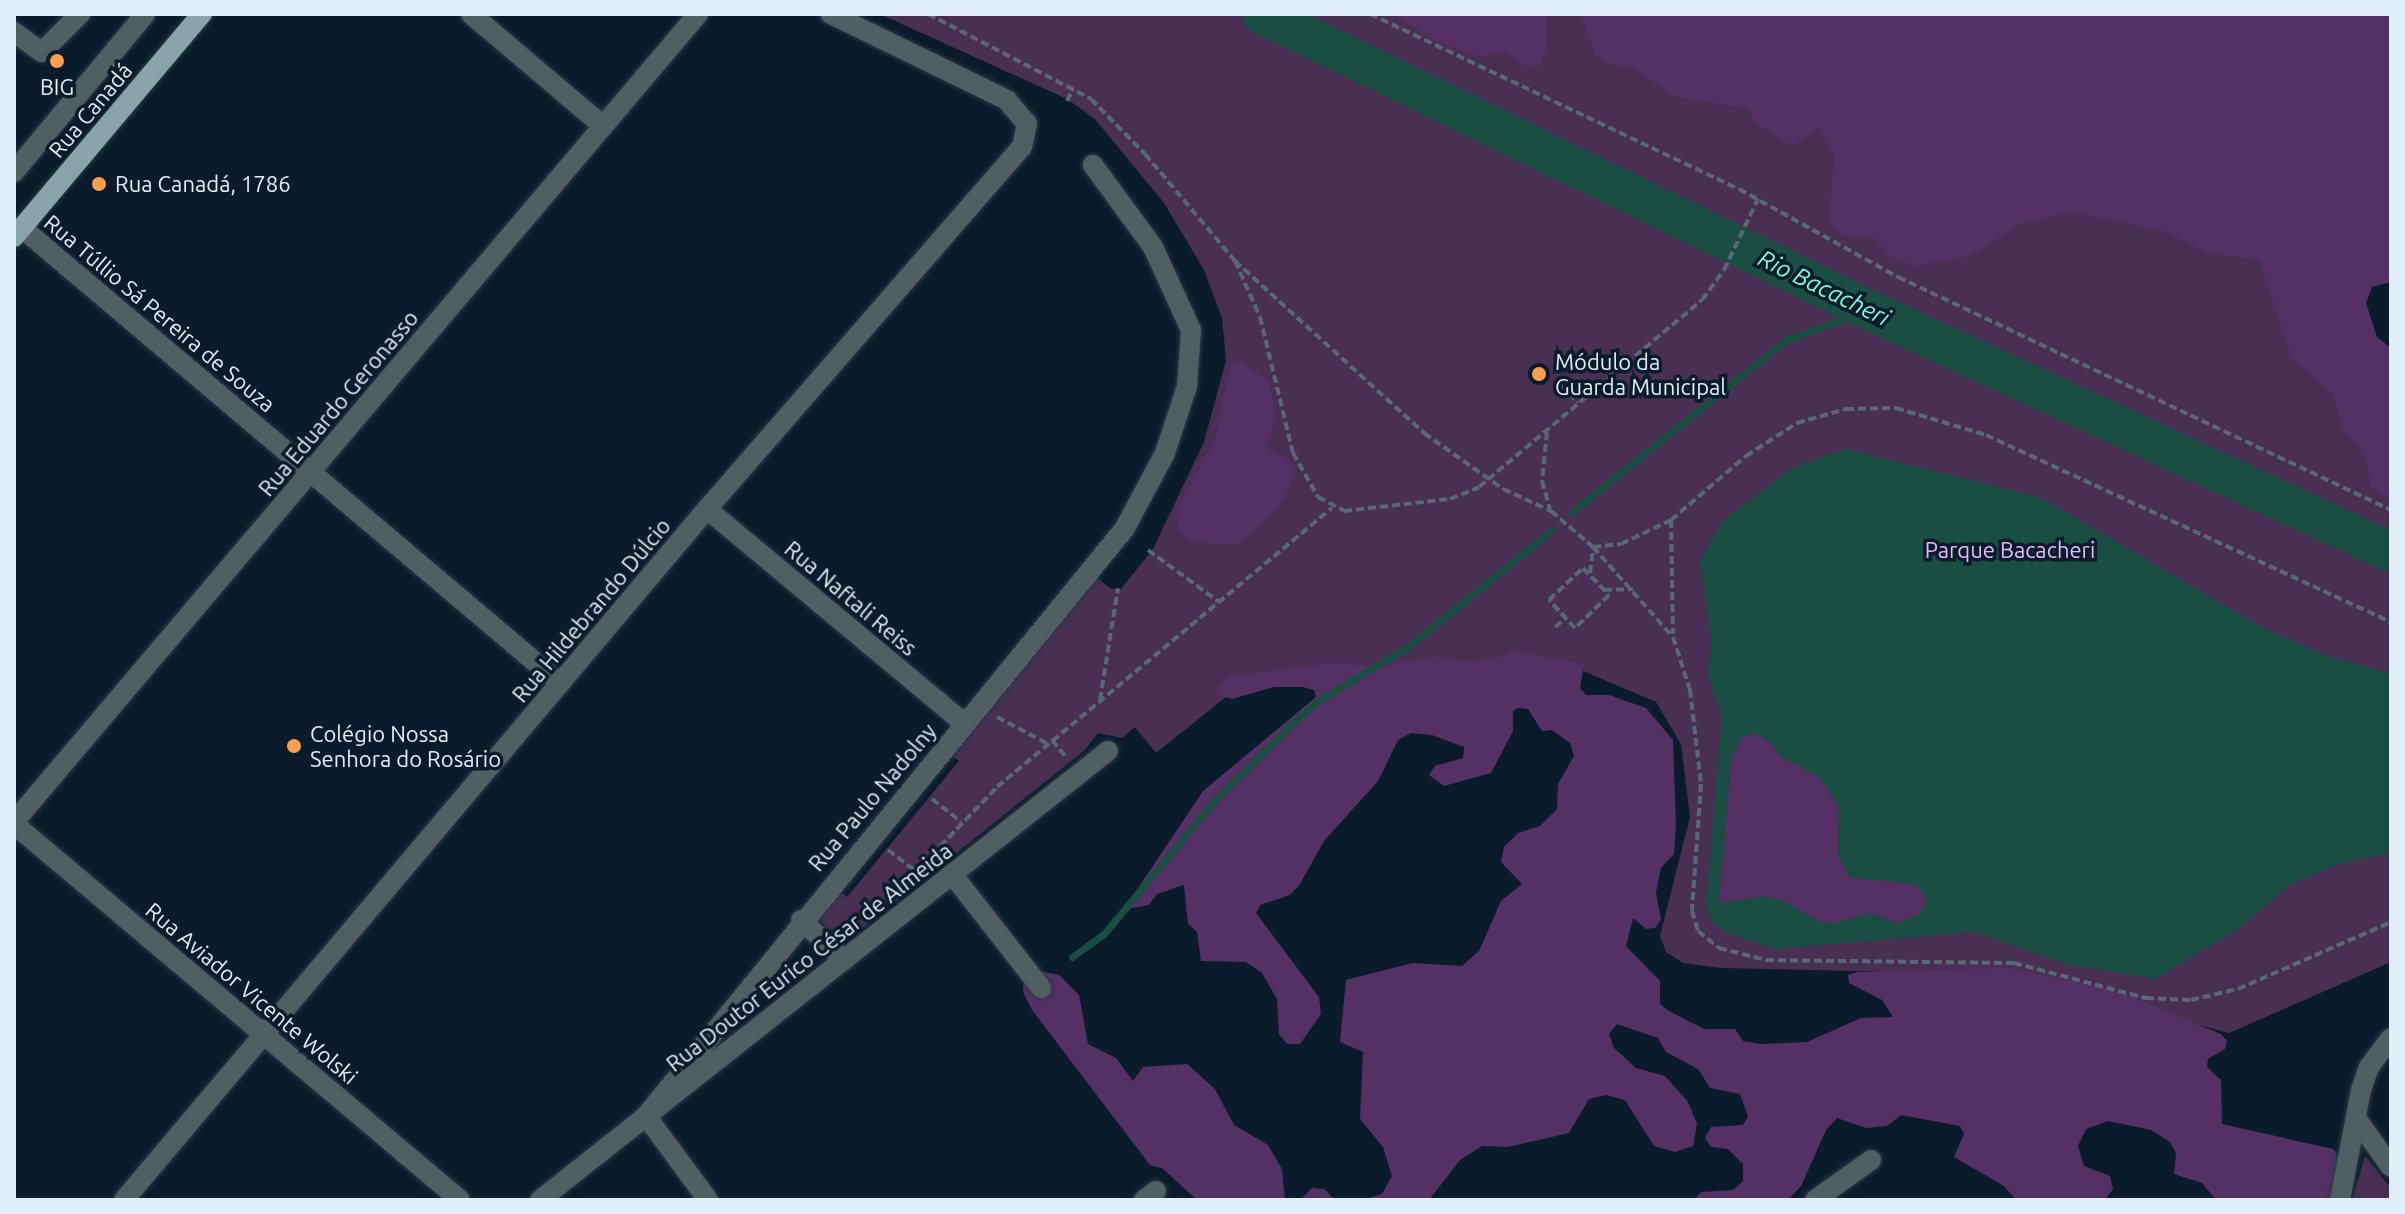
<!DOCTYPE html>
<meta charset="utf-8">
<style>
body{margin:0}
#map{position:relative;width:2405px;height:1214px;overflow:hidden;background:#0a1c2b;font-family:Ubuntu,sans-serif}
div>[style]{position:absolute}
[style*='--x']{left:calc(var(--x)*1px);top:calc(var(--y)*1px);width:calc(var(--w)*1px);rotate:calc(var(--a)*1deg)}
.green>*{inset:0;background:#482f53}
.forest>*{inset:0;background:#553065}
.water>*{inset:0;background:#1a4e42}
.stream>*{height:7px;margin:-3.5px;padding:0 3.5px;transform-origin:3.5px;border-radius:3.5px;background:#1a4e42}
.river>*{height:40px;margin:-20px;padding:0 20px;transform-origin:20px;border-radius:20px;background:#1a4e42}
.path>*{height:4px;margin-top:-2px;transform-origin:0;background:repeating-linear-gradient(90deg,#596876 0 8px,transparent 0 12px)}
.roads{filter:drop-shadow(0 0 2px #283948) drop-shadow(0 0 2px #283948)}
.minor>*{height:20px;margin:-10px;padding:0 10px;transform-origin:10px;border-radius:10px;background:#525f62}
.major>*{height:20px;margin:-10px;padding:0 10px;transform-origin:10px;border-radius:10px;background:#89a5ab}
.dots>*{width:22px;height:22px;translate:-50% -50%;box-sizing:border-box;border:4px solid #0a1c2b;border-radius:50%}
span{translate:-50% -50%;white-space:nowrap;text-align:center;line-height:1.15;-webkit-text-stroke:7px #0a1c2b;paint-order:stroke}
.poi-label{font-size:22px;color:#e1edf7}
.left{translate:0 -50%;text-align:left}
.street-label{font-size:22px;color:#e1edf7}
.park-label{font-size:22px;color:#e6b9fb}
.water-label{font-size:24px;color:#76fddd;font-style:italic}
.frame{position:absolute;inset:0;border:16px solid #e1edf7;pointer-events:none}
</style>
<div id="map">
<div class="green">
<i style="clip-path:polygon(880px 14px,1858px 14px,2273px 262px,2391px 400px,2391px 962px,2229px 1033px,2043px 983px,1985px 974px,1721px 968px,1683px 963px,1666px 952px,1660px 936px,1690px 817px,1681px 744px,1656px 702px,1581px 670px,1308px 680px,1231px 693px,1156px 753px,1135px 727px,1122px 738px,1098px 733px,1085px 750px,859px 931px,828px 933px,820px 917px,834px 887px,847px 897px,959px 761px,947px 751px,1095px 576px,1111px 589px,1121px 589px,1153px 549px,1204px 442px,1226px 360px,1222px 318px,1204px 270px,1164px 203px,1095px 119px,1067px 99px)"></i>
<i style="clip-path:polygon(2365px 1156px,2391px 1188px,2391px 1200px,2352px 1200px)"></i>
</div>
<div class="forest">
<i style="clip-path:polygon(1396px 14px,1547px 14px,1547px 47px,1541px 65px,1529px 68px,1506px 52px,1481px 57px,1434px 41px)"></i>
<i style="clip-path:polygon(1581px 14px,2391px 14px,2391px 282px,2372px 287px,2366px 303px,2377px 337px,2391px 348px,2391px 501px,2371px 487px,2364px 452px,2343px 428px,2333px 394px,2291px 356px,2259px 260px,2208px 253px,2164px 231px,2073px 212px,2019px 224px,1970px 256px,1914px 266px,1891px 257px,1874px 238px,1841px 235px,1829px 223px,1834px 154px,1819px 127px,1792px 146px,1754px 122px,1750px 109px,1676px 97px,1633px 68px,1610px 64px,1595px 55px)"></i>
<i style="clip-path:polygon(1241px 361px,1270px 383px,1276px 418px,1264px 447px,1290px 460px,1293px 473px,1286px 496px,1269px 518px,1237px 544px,1217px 545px,1188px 538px,1178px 528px,1181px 501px,1214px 443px,1231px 364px)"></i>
<i style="clip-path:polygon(1513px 651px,1584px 664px,1580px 688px,1586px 695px,1609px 695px,1646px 708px,1673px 740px,1676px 826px,1674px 854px,1661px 868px,1656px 893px,1661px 919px,1655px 928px,1646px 929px,1633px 918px,1626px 946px,1660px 981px,1660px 1004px,1669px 1011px,1704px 1029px,1735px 1029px,1743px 1041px,1760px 1044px,1807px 1042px,1861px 1018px,1893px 1017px,1882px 1000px,1849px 983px,1848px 975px,1857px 972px,2010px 968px,2114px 990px,2221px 1034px,2227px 1041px,2225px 1049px,2208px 1059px,2207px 1067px,2221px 1080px,2222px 1124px,2333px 1149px,2338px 1155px,2334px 1200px,2216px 1200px,2202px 1183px,2174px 1174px,2176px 1153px,2170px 1142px,2151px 1130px,2108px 1121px,2086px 1129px,2078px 1146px,2084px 1166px,2110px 1176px,2113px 1189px,2105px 1200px,2016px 1200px,2004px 1186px,1954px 1157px,1964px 1134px,1960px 1126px,1901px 1115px,1887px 1126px,1866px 1128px,1837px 1118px,1826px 1130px,1801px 1186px,1788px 1200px,1694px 1200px,1701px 1192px,1733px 1190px,1743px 1181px,1743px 1164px,1728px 1149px,1711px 1147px,1705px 1138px,1711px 1127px,1743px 1125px,1748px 1116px,1740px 1094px,1710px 1088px,1698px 1069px,1666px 1052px,1658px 1038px,1617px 1024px,1609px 1034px,1614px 1048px,1636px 1068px,1665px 1076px,1688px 1102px,1697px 1124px,1693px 1146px,1675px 1152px,1654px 1146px,1625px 1100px,1606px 1095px,1589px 1099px,1569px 1133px,1508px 1147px,1482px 1146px,1460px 1160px,1429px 1200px,1361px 1200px,1382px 1194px,1392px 1176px,1383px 1147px,1360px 1119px,1363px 1052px,1340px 1042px,1346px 980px,1413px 963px,1462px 966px,1479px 951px,1501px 901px,1522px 884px,1501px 862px,1504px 847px,1518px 833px,1540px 826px,1557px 809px,1558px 784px,1574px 756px,1570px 743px,1552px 730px,1542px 731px,1528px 709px,1518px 708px,1513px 711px,1513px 731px,1491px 773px,1444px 786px,1429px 775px,1435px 766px,1463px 758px,1464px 747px,1432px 735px,1411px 733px,1398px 740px,1378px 781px,1324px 841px,1300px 884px,1290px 895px,1260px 905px,1256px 913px,1319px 997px,1321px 1014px,1300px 1044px,1287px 1044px,1279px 1034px,1277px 999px,1262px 973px,1246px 962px,1201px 961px,1197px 932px,1188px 924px,1184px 885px,1157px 894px,1149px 905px,1131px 908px,1128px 903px,1203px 791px,1316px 697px,1314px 690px,1303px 687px,1274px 687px,1232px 699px,1220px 695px,1219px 686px,1230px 676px,1334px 663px,1387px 666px,1436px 656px,1459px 661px,1493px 660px)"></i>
<i style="clip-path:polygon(1754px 733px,1762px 735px,1781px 757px,1819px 777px,1839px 807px,1838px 855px,1921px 888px,1927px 898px,1920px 914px,1897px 923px,1877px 915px,1835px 923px,1821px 923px,1785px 901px,1719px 904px,1731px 762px,1741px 738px)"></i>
<i style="clip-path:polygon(1035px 970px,1059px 975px,1079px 995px,1088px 1044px,1116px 1058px,1133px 1081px,1143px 1067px,1187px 1064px,1215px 1089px,1234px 1125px,1268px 1145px,1282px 1169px,1285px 1200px,1197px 1200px,1162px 1168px,1150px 1165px,1032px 1010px,1023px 992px,1024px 977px)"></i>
<i style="clip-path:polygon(1312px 1188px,1324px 1189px,1335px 1200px,1300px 1200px)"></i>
</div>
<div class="water">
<i style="clip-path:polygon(evenodd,1846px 449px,2040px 497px,2262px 627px,2331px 657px,2391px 673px,2391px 854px,2338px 864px,2291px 884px,2237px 930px,2155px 979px,2062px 963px,1975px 932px,1775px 949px,1723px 931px,1712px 921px,1706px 906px,1722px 718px,1708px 676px,1711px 641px,1700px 561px,1722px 522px,1792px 468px,1846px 449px,1754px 733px,1769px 741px,1781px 757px,1819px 777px,1839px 807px,1838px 855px,1849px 877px,1914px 884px,1927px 898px,1920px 914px,1897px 923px,1868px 913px,1834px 923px,1821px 922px,1785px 901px,1764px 896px,1719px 904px,1731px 762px,1741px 738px,1754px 733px)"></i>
</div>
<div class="stream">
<i style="--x:1572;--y:512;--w:275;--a:-38.8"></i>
<i style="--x:1786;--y:340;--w:88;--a:-19.9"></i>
<i style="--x:1072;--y:957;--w:39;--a:-36"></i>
<i style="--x:1104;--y:934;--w:174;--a:-50.4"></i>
<i style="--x:1215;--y:800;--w:112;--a:-44.6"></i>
<i style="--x:1295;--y:721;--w:30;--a:-41"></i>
<i style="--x:1318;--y:701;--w:106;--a:-31.1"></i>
<i style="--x:1409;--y:646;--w:184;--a:-39"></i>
</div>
<div class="river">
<i style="--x:1262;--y:14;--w:675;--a:26"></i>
<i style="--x:1869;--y:310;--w:575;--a:24.87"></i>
</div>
<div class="path">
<i style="--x:928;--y:14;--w:184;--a:27.5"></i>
<i style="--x:1091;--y:99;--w:77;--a:45.5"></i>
<i style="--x:1145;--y:154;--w:140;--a:49.9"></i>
<i style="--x:1235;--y:261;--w:61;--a:65.9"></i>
<i style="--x:1260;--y:317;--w:140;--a:76.4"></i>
<i style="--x:1293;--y:453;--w:51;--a:60.4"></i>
<i style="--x:1318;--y:497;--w:30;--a:28"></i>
<i style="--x:1344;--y:511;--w:107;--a:-6.5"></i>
<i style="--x:1450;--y:499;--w:31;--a:-22"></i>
<i style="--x:1479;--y:487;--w:291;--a:-40"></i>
<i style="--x:1702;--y:300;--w:37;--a:-54"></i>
<i style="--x:1724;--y:270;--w:79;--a:-64.4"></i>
<i style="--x:1370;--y:14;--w:408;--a:25.4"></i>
<i style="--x:1739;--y:189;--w:182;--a:29"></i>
<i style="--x:1898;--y:277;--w:545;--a:25.3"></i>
<i style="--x:1067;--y:101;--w:13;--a:-63"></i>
<i style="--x:1235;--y:261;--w:256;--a:42.3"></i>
<i style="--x:1424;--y:433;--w:97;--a:35.3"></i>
<i style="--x:1503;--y:489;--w:53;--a:24.6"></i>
<i style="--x:1551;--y:511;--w:55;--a:40.6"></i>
<i style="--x:1593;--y:547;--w:120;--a:48.4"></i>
<i style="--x:1673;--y:637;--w:56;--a:72.2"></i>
<i style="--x:1690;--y:690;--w:95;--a:83.3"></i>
<i style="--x:1701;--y:784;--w:127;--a:94.1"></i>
<i style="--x:1692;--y:911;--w:21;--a:73"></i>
<i style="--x:1698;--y:931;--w:27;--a:39"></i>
<i style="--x:1719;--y:948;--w:49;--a:14.3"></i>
<i style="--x:1766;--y:960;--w:248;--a:0.7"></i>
<i style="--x:2014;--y:963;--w:137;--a:14.9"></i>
<i style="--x:2146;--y:998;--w:45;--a:2.5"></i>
<i style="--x:2191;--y:1000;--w:48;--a:-13.2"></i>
<i style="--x:2238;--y:989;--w:167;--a:-23.6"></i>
<i style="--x:1561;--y:384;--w:25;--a:48"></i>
<i style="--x:1547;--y:432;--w:49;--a:95.8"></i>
<i style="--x:1542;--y:481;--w:29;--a:74"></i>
<i style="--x:1671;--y:520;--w:114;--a:89"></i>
<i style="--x:1593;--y:547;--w:28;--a:-6"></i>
<i style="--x:1621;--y:544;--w:55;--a:-25.6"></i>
<i style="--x:1671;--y:520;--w:99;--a:-40.5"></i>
<i style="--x:1746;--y:456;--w:61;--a:-32.9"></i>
<i style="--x:1797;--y:423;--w:51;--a:-15.9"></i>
<i style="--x:1846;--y:409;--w:50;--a:-1.1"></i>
<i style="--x:1896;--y:408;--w:94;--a:16.7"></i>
<i style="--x:1986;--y:435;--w:446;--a:24.8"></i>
<i style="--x:1148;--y:550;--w:88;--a:36.2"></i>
<i style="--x:1583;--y:568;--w:37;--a:46"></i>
<i style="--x:1609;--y:595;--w:47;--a:135.9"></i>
<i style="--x:1575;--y:628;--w:38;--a:-133"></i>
<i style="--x:1549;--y:600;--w:47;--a:-43.3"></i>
<i style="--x:1590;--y:573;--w:26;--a:-83"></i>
<i style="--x:1604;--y:590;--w:29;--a:-2"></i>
<i style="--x:1555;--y:627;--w:14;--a:-39"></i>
<i style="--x:1100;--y:700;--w:113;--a:-80.9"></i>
<i style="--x:997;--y:717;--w:58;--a:27.9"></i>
<i style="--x:1052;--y:740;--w:22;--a:51"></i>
<i style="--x:932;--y:799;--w:37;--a:38"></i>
<i style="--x:888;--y:850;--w:35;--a:37"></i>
<i style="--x:907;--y:881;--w:130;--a:-46.2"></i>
<i style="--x:997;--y:787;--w:436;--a:-39.8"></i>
</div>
<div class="roads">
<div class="minor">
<i style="--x:471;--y:14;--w:173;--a:40.3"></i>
<i style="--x:14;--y:32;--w:34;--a:36"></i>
<i style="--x:42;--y:52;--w:54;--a:-45"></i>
<i style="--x:14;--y:172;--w:205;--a:-50.3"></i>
<i style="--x:22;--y:228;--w:705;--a:40.22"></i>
<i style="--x:707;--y:509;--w:334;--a:39.8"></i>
<i style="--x:14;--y:822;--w:1059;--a:-49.75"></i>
<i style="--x:14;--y:824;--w:583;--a:40.13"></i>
<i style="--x:952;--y:874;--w:145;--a:52"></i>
<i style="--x:801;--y:920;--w:59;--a:42.9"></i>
<i style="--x:2356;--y:1118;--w:60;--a:54.5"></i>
<i style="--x:124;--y:1200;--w:904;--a:-49.85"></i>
<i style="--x:707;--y:509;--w:480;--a:-49"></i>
<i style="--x:1022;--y:147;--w:24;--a:-78"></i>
<i style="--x:1027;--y:124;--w:31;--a:-130"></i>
<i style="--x:1007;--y:100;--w:196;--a:-154"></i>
<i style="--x:540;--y:1200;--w:724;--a:-38.33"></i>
<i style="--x:708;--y:1200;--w:104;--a:-126.4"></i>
<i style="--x:646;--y:1116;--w:758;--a:-50.83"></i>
<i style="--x:1125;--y:528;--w:85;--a:-61.9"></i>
<i style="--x:1165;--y:453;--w:71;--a:-71.8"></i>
<i style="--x:1187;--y:386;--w:56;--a:-85.9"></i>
<i style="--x:1191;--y:330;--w:91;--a:-114.6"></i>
<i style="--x:1153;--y:247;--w:102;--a:-126.2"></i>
<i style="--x:1144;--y:1200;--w:15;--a:-37"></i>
<i style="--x:1815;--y:1200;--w:69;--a:-35.5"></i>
<i style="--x:2340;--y:1200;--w:112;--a:-79.2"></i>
<i style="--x:2361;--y:1090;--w:24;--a:-71"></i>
<i style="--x:2369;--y:1067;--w:36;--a:-53"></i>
</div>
<div class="major">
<i style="--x:14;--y:237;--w:292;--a:-49.9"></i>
</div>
</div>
<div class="dots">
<i style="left:57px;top:61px;background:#fa9f4f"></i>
<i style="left:99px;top:184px;background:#fa9f4f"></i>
<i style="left:1539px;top:374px;background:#fa9f4f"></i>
<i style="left:294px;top:746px;background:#fa9f4f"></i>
</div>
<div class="poi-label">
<span style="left:57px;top:87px">BIG</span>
<span class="left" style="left:115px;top:184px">Rua Canadá, 1786</span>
<span class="left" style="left:1555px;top:374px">Módulo da<br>Guarda Municipal</span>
<span class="left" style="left:310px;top:746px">Colégio Nossa<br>Senhora do Rosário</span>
</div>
<div class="street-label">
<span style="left:90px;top:110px;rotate:-50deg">Rua Canadá</span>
<span style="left:160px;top:313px;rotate:40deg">Rua Túllio Sá Pereira de Souza</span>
<span style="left:338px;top:403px;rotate:-50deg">Rua Eduardo Geronasso</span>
<span style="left:851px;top:598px;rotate:40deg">Rua Naftali Reiss</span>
<span style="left:591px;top:610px;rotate:-50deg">Rua Hildebrando Dúlcio</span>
<span style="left:872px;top:797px;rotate:-50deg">Rua Paulo Nadolny</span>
<span style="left:809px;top:957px;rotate:-38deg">Rua Doutor Eurico César de Almeida</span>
<span style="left:252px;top:993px;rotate:40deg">Rua Aviador Vicente Wolski</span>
</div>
<div class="park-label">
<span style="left:2010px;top:550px">Parque Bacacheri</span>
</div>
<div class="water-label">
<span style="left:1824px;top:288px;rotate:26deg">Rio Bacacheri</span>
</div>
<div class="frame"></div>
</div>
